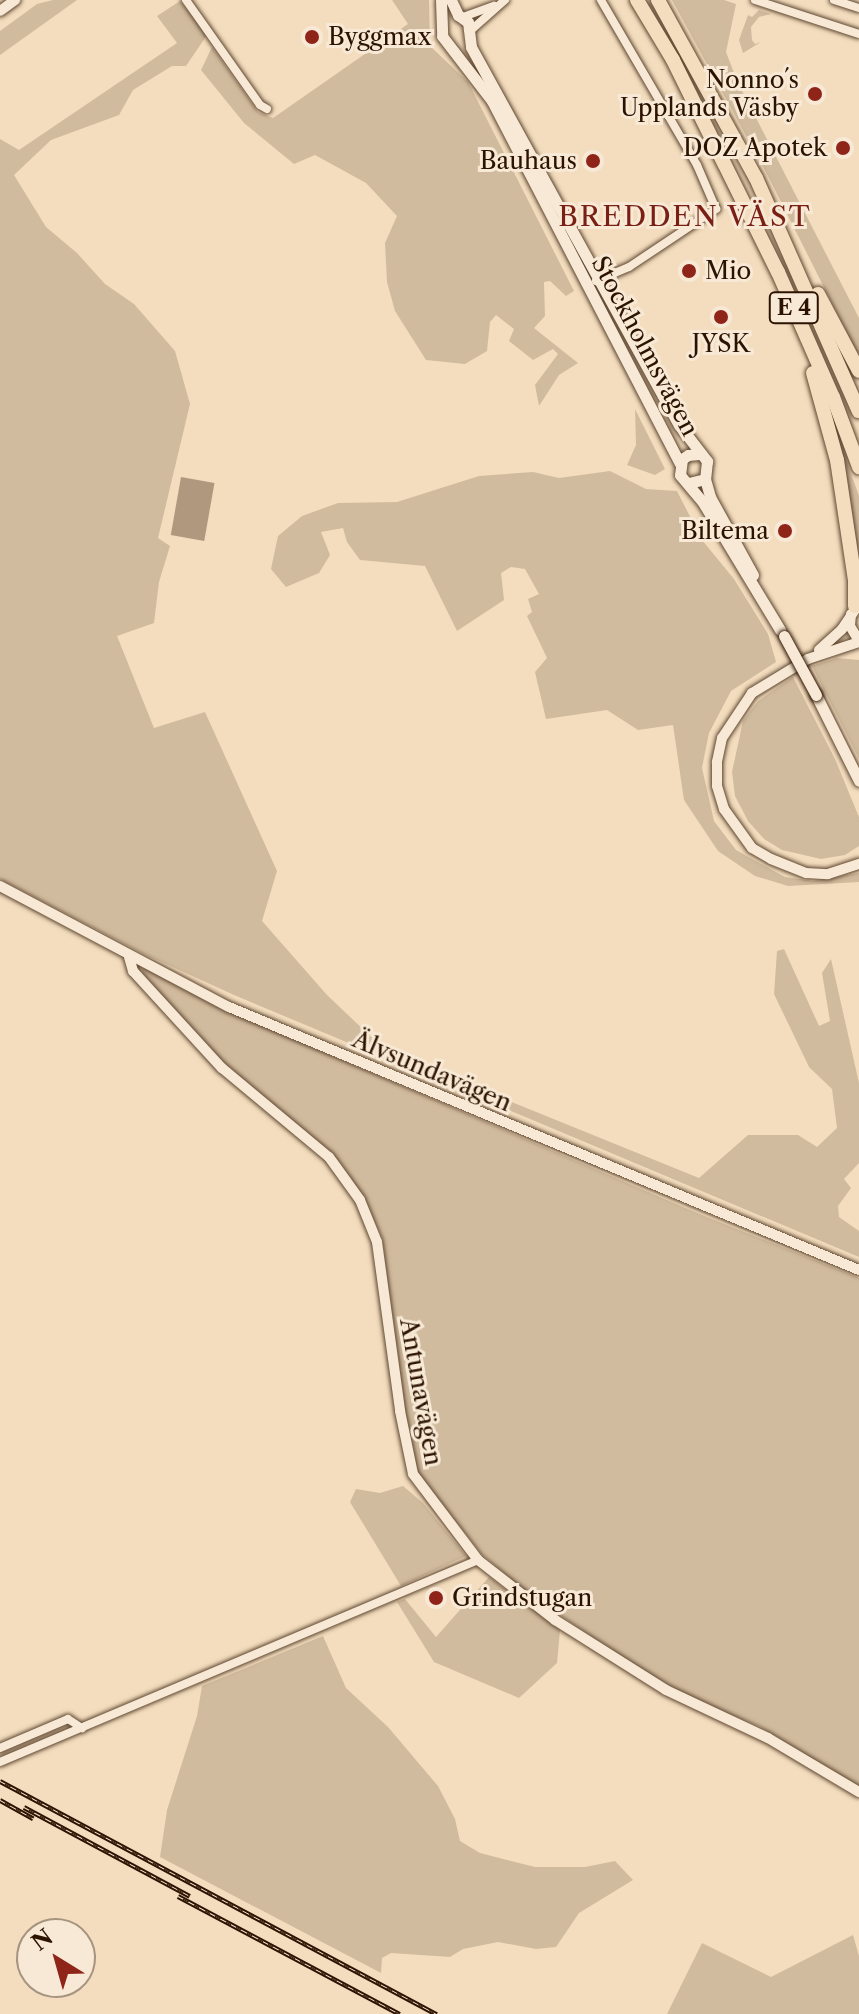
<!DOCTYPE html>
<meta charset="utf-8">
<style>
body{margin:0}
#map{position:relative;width:859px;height:2014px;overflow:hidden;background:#f3ddbe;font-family:"Libre Caslon Text",serif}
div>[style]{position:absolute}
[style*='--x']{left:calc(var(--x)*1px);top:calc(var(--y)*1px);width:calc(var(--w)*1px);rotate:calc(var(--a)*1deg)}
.green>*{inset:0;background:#d1bb9e}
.water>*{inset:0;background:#af987e;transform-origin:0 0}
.roads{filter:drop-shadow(0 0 2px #5e4630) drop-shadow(0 0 2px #5e4630)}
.minor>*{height:8px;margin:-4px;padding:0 4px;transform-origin:4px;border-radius:4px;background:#f7e9d5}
.tertiary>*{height:10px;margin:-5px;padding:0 5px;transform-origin:5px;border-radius:5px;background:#f7e9d5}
.secondary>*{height:11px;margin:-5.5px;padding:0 5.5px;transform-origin:5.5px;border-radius:5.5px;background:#f7e9d5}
.motorway>*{height:14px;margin:-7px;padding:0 7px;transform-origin:7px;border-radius:7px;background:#f3ddbe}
.rail>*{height:5px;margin-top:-2.5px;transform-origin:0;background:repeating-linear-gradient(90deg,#f7e9d5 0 6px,#2c1301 0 12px);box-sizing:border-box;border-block:2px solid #2c1301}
.bridges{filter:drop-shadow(0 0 2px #2c1301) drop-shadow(0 0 2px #2c1301)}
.secondary-bridge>*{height:11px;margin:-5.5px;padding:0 5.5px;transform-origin:5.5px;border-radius:5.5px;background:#f7e9d5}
.dots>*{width:22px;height:22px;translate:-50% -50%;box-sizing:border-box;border:4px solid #f7e9d5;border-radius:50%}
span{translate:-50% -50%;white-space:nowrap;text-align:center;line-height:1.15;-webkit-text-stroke:6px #f7e9d5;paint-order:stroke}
.shield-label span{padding:2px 6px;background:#f7e9d5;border:2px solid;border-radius:6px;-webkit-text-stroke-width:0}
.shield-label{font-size:22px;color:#2c1301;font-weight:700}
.poi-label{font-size:24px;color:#2c1301}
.left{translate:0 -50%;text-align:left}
.right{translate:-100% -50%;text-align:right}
.street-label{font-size:24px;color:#2c1301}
.quarter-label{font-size:28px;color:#7a1f14;letter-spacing:2px}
.north{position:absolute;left:16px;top:1918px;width:80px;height:80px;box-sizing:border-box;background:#f7e9d5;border:2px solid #a69380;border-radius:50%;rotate:323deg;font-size:22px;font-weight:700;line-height:32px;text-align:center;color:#2c1301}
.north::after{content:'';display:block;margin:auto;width:28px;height:36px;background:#8f2418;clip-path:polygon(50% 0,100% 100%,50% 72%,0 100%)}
</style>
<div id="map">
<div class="green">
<i style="clip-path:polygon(53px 0,77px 0,0 55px,0 31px,37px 4px)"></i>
<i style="clip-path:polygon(392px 0,429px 0,430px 46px,468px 82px,574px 291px,566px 296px,550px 281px,544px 282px,545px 316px,534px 328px,578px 363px,559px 375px,539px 406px,535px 385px,558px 354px,553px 349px,533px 360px,509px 341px,514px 329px,496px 315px,490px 322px,487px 351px,465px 364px,426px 360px,395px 311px,387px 282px,385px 243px,397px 216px,366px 183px,315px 155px,294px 164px,244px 123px,201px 70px,212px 47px,258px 112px,273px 118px,408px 24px)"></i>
<i style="clip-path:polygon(672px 0,724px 0,736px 4px,726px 52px,738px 83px,859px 318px,859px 357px,768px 176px)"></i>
<i style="clip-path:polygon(180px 1px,207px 35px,186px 66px,172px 66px,133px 90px,119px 115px,51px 140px,14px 175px,46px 227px,77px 253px,105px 284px,134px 304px,175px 351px,190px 404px,158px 538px,170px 546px,159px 582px,154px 623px,117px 636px,154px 728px,205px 712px,277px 871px,262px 921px,327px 995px,386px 1051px,699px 1178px,748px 1135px,798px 1135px,817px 1147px,837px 1128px,832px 1089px,809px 1067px,774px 994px,777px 951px,784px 949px,819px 1026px,830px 1021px,822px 973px,831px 959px,859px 1083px,859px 1163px,844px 1179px,851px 1188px,838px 1206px,839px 1217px,859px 1231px,859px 1257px,234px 995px,144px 954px,0 879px,0 139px,19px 150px,177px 43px,157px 16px)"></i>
<i style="clip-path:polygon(759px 10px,771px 14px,759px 17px,751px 27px,752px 40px,755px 44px,761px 42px,743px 53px,739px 40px,748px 15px,752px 17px)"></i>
<i style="clip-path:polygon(635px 409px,665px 469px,655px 475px,627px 465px,636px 445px)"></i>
<i style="clip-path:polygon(838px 437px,859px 496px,859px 572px,858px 567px)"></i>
<i style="clip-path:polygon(610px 471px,646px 489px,677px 491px,702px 540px,734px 579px,768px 634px,776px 662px,731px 691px,709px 733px,702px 768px,714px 821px,736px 850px,785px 877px,813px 881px,859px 873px,859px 882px,788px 886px,755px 876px,718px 851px,684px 800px,673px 725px,638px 730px,607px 710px,546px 719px,535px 672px,547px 658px,527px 616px,532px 612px,528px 599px,539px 594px,525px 569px,511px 567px,501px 573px,504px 600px,457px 631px,425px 566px,360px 560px,347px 542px,343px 528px,321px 532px,330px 555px,319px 573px,286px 587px,271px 569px,278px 536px,302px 516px,338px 503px,397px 502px,479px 476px,533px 472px,559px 478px)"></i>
<i style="clip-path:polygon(837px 658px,859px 660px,859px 759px,812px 666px)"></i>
<i style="clip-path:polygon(793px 677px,835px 759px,859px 817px,859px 846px,845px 855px,821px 859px,782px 850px,764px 839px,748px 821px,735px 796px,732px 772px,743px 721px,758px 701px)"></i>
<i style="clip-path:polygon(143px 967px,225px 1010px,697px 1213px,859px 1278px,859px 1787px,759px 1726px,692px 1699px,621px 1656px,526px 1592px,481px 1553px,418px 1473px,409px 1438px,382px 1237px,365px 1200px,342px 1165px,325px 1149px,226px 1066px,159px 992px,142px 972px)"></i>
<i style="clip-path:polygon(403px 1486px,423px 1503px,466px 1556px,401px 1586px,350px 1502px,356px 1489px,380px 1493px)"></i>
<i style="clip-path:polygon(489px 1577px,560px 1630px,557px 1663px,519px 1698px,434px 1662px,397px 1602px,405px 1599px,436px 1637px)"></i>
<i style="clip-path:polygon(323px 1636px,346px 1688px,388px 1727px,438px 1786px,455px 1819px,460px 1841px,480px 1853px,535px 1867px,585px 1867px,615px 1861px,633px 1880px,579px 1913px,556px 1947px,536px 1949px,498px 1942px,463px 1949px,450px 1957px,391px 1953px,382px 1958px,381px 1973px,160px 1857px,167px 1810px,197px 1716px,202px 1686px)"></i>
<i style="clip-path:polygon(853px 1935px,859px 1956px,859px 2014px,667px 2014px,702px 1943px,771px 1977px)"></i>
</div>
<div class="water">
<i style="left:181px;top:477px;width:34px;height:59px;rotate:10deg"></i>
</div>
<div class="roads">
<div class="minor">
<i style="--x:186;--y:0;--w:128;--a:54.8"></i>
<i style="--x:260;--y:105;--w:8;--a:30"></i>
<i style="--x:755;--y:0;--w:109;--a:18.1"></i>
<i style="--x:834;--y:0;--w:26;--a:18"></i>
<i style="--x:463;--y:17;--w:33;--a:-20"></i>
<i style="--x:470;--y:31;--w:47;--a:-41.5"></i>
<i style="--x:596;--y:281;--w:36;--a:-23"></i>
<i style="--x:629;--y:267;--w:105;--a:-33.7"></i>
<i style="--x:716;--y:209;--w:48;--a:-113.4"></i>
<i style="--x:697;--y:165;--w:191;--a:-120.2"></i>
<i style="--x:0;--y:1748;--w:74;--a:-23.1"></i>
<i style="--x:68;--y:1719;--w:17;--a:33"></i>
<i style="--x:0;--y:1762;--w:519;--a:-22.91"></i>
</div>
<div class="tertiary">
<i style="--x:0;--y:11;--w:19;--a:-36"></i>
<i style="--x:851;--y:614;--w:12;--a:95"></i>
<i style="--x:850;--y:626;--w:17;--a:59"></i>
<i style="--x:859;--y:642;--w:54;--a:161.6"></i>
<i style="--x:808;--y:659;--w:66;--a:148.7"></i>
<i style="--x:752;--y:693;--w:54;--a:123.7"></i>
<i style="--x:722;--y:738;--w:25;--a:102"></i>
<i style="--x:717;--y:762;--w:24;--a:90"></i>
<i style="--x:717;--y:786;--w:24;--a:73"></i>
<i style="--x:724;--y:809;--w:48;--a:54.3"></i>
<i style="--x:752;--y:848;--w:22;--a:30"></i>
<i style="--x:771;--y:859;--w:38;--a:22"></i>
<i style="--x:806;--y:873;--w:22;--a:3"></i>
<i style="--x:828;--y:874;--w:33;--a:-18"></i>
<i style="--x:819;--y:650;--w:31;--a:-42"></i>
<i style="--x:842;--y:629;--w:30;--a:-56"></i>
<i style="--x:0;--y:886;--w:259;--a:27.9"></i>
<i style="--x:229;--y:1007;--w:683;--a:22.66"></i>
<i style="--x:129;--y:957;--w:15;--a:74"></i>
<i style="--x:133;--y:971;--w:132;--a:47.5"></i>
<i style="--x:222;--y:1068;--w:139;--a:39.8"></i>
<i style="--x:329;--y:1157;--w:53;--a:54.2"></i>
<i style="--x:360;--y:1200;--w:45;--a:68"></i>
<i style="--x:377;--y:1242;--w:171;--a:82.2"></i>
<i style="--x:400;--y:1411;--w:64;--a:78.3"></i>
<i style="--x:413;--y:1474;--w:108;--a:52.9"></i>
<i style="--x:478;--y:1560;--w:98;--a:37.9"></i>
<i style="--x:555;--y:1620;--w:131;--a:32.2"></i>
<i style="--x:666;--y:1690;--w:113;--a:25.2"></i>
<i style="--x:768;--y:1738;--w:106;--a:30.7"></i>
</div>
<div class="secondary">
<i style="--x:441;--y:0;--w:36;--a:88"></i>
<i style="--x:442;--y:36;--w:82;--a:52.4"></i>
<i style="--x:492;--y:101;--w:408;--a:62.6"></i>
<i style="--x:451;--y:0;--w:17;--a:65"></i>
<i style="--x:458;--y:15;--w:12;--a:35"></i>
<i style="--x:468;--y:22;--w:25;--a:83"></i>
<i style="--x:471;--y:47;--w:431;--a:61.2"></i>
<i style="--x:679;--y:425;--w:46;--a:52.1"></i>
<i style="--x:707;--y:461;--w:18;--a:96"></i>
<i style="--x:705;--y:479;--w:16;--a:166"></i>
<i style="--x:699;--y:454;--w:11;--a:175"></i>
<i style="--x:688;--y:455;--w:7;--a:146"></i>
<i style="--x:682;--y:459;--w:16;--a:97"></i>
<i style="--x:680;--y:475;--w:34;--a:50"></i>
<i style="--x:702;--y:501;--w:151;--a:58.8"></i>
<i style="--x:705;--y:479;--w:19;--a:74"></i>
<i style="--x:710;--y:497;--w:89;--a:61.1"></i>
<i style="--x:816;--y:695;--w:96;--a:63.4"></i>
</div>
<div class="motorway">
<i style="--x:637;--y:0;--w:70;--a:59"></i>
<i style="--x:673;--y:60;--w:237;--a:63.7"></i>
<i style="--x:778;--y:272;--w:137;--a:66.3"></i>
<i style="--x:833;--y:397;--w:75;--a:69.6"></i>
<i style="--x:658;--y:0;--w:203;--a:61.2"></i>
<i style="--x:756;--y:178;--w:255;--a:66.2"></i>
<i style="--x:818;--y:294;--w:87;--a:62"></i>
<i style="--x:813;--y:373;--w:90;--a:74.6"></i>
<i style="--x:837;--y:460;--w:122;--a:81.5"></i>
<i style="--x:855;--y:581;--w:25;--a:90"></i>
</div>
</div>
<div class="rail">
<i style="--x:0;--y:1781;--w:495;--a:28.1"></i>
<i style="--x:0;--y:1800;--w:38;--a:29"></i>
<i style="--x:24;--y:1807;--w:188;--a:28.2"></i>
<i style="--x:178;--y:1896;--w:251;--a:28"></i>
</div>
<div class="bridges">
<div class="secondary-bridge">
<i style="--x:784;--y:636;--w:67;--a:61.5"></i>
</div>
</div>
<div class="dots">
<i style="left:312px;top:37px;background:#8f2418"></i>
<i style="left:815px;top:94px;background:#8f2418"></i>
<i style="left:843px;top:148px;background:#8f2418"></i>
<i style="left:593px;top:161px;background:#8f2418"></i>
<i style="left:689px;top:271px;background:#8f2418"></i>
<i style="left:721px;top:317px;background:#8f2418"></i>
<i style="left:785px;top:531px;background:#8f2418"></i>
<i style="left:436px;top:1598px;background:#8f2418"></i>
</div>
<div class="shield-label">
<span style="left:794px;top:308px">E 4</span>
</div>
<div class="poi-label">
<span class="left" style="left:328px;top:37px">Byggmax</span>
<span class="right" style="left:799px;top:94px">Nonno´s<br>Upplands Väsby</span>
<span class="right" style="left:827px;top:148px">DOZ Apotek</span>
<span class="right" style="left:577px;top:161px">Bauhaus</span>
<span class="left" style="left:705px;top:271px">Mio</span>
<span style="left:721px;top:344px">JYSK</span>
<span class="right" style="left:769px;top:531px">Biltema</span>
<span class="left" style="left:452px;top:1598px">Grindstugan</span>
</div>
<div class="street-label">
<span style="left:645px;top:346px;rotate:62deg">Stockholmsvägen</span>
<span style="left:432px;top:1071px;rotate:23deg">Älvsundavägen</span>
<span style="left:421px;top:1392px;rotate:80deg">Antunavägen</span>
</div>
<div class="quarter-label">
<span style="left:685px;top:216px">BREDDEN VÄST</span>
</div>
<div class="north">N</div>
</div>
